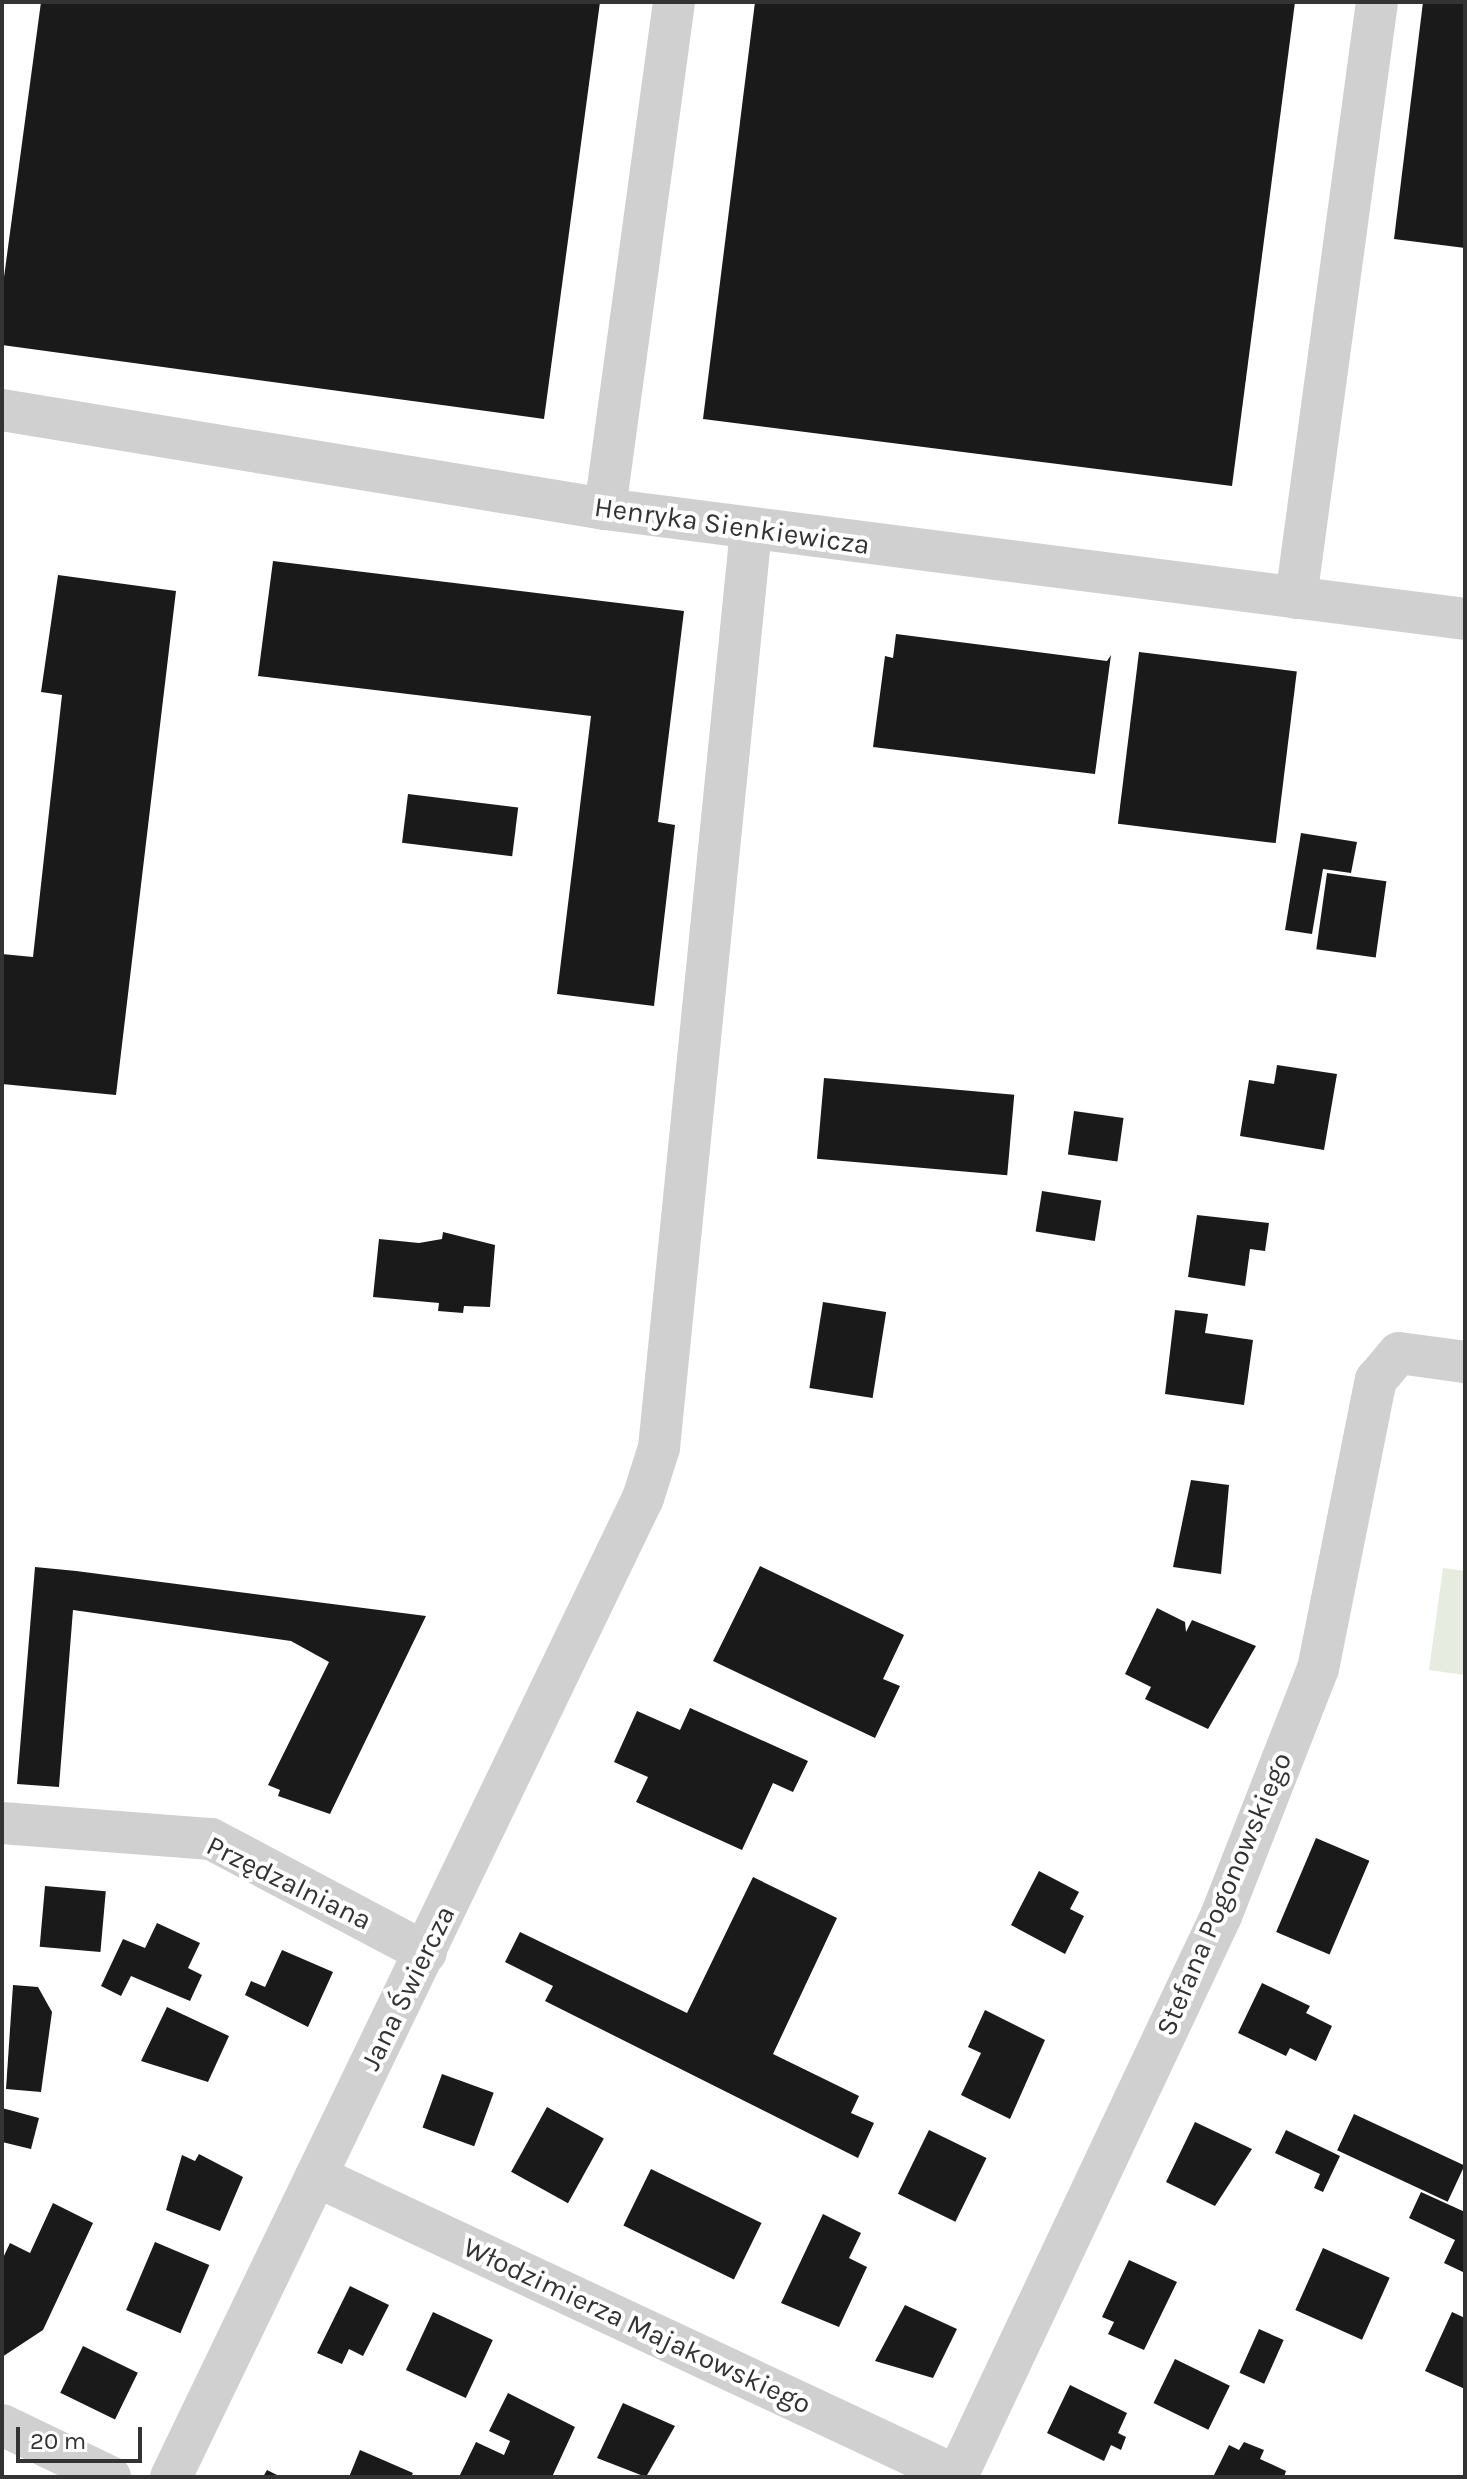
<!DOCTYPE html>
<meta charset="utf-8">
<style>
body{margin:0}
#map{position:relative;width:1467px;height:2479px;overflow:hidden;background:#fff;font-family:Karla,sans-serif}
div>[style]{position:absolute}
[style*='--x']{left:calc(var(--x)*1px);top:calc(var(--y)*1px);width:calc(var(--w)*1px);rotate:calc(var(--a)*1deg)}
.green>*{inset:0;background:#e6ecdf}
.building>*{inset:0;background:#1a1a1a;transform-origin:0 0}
.minor>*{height:42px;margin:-21px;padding:0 21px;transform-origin:21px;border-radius:21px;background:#d0d0d0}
span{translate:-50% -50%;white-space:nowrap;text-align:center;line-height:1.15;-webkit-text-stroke:8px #fff;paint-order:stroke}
.street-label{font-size:28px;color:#333}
.frame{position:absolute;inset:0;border:4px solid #333;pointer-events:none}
.scale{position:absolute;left:16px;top:2427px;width:126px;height:36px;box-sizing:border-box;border:4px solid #333;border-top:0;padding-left:10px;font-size:24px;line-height:28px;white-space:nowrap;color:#333;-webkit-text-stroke:6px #fff;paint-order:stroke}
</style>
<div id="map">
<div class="green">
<i style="clip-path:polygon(1443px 1568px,1465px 1571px,1465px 1675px,1429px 1670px)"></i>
</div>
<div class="building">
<i style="clip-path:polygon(41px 2px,600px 2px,544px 419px,2px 345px,2px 292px)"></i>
<i style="clip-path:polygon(755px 2px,1295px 2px,1232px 486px,703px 419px)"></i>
<i style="clip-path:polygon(1423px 2px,1465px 2px,1465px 248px,1394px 239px)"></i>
<i style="clip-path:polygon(273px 561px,684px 611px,658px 822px,675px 825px,654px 1006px,557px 994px,591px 716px,258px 676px)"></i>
<i style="clip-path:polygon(58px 575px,176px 591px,116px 1095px,2px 1084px,2px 954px,33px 957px,62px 695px,41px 692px)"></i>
<i style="clip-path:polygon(896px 634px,1107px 661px,1111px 655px,1095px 774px,873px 747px,885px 656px,893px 658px)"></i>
<i style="left:1139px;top:652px;width:159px;height:173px;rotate:7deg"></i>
<i style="left:408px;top:794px;width:111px;height:49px;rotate:7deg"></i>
<i style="clip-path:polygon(1301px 833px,1357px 842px,1351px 873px,1323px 869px,1312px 934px,1285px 930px)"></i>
<i style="left:1327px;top:873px;width:60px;height:77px;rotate:8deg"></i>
<i style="clip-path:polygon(1277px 1065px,1337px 1074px,1324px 1150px,1240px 1136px,1249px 1080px,1274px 1084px)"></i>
<i style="left:824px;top:1078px;width:191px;height:81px;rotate:5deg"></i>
<i style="left:1074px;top:1111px;width:50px;height:44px;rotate:8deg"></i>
<i style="left:1042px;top:1191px;width:60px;height:41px;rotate:9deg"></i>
<i style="clip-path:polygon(1197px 1215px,1269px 1223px,1265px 1251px,1250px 1249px,1245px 1286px,1188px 1277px)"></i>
<i style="clip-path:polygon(443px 1232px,495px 1245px,490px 1307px,464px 1306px,463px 1313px,438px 1311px,439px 1303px,373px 1297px,379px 1239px,419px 1243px,442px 1239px)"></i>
<i style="left:823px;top:1302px;width:64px;height:87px;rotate:9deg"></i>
<i style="clip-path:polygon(1175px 1310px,1208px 1314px,1205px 1333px,1253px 1340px,1244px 1405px,1165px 1394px)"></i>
<i style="clip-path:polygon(1191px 1480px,1229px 1485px,1221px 1574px,1173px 1567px)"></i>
<i style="clip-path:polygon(760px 1566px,904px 1635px,883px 1679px,900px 1686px,875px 1738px,713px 1661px)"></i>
<i style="clip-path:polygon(35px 1567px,76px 1571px,426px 1616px,330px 1814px,278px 1796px,280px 1790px,268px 1785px,329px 1662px,291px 1641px,73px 1610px,59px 1787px,17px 1784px)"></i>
<i style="clip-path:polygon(1157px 1608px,1185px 1622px,1186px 1632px,1192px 1620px,1256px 1646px,1208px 1729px,1145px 1699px,1151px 1687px,1125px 1674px)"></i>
<i style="clip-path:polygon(690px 1708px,808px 1761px,793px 1792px,773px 1783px,742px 1850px,636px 1802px,648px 1777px,614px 1762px,637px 1711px,680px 1730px)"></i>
<i style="left:1316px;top:1838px;width:58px;height:102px;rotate:23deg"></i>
<i style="clip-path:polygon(1039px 1871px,1079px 1892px,1070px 1909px,1084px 1916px,1065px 1954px,1011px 1925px)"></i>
<i style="clip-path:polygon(753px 1877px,837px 1918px,773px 2054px,859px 2096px,851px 2113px,874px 2123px,858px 2158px,545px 2001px,553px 1986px,505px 1962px,520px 1932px,687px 2013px)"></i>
<i style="left:45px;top:1886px;width:61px;height:61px;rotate:5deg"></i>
<i style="clip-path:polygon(157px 1923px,200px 1943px,188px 1968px,202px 1975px,190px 2001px,131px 1976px,121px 1996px,101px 1986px,123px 1939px,145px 1948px)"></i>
<i style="clip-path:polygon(282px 1950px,333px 1972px,308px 2027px,245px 1995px,251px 1981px,265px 1987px)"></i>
<i style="clip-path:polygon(1262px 1983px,1310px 2006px,1306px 2013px,1332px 2026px,1316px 2061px,1290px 2048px,1286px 2056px,1238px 2033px)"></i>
<i style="clip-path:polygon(13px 1985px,38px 1987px,52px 2012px,41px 2092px,6px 2089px)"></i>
<i style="clip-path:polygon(167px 2007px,229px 2036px,208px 2082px,141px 2061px)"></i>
<i style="clip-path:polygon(985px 2010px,1045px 2040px,1010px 2119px,961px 2095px,981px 2053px,968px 2047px)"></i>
<i style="left:442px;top:2074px;width:55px;height:57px;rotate:20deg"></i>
<i style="left:547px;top:2107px;width:65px;height:74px;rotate:29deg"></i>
<i style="clip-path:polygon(2px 2108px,39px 2118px,31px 2149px,2px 2142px)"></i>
<i style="left:1354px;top:2114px;width:122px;height:40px;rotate:25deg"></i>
<i style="clip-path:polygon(1195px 2122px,1252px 2149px,1215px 2206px,1166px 2182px)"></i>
<i style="left:929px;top:2130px;width:64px;height:71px;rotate:26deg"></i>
<i style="clip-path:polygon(1286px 2130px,1340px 2156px,1323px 2192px,1314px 2188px,1320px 2174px,1275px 2153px)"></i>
<i style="clip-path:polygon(199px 2154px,243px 2177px,220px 2231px,166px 2210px,182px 2155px,195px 2161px)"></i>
<i style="left:651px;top:2169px;width:123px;height:63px;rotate:26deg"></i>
<i style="clip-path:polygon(1421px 2192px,1465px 2212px,1465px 2273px,1444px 2263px,1455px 2240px,1409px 2218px)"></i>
<i style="clip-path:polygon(53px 2203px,93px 2223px,43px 2330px,2px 2357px,2px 2260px,10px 2243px,30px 2253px)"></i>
<i style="clip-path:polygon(823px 2214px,861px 2233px,849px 2258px,867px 2267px,839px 2327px,781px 2303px)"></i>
<i style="left:155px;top:2242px;width:59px;height:74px;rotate:23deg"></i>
<i style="left:1323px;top:2248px;width:73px;height:68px;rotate:24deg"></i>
<i style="clip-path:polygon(1129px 2260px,1177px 2282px,1144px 2350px,1108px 2334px,1114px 2322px,1102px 2317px)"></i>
<i style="clip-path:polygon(350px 2286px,389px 2305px,363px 2356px,349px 2349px,342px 2364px,317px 2353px)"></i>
<i style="clip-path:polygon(905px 2305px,957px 2329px,933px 2378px,875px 2361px)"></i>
<i style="left:433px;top:2312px;width:66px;height:64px;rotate:25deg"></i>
<i style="clip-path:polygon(1452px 2312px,1465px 2318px,1465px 2389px,1425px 2371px)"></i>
<i style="left:1259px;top:2329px;width:27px;height:48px;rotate:24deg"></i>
<i style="left:83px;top:2346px;width:61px;height:52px;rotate:26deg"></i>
<i style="left:1175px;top:2359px;width:61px;height:49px;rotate:26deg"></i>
<i style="clip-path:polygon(1070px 2385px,1127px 2413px,1118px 2433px,1126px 2437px,1121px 2450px,1111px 2445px,1104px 2461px,1047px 2433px)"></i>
<i style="clip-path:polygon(508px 2393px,575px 2427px,552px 2477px,459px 2477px,476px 2442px,504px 2455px,510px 2441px,489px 2431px)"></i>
<i style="clip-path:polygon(623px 2403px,675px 2426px,646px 2477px,597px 2458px)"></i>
<i style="clip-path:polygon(1244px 2442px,1264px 2450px,1260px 2459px,1286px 2471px,1284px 2477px,1213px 2477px,1229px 2445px,1239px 2450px)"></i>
<i style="clip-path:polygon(360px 2450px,413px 2473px,411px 2477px,349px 2477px)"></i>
<i style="clip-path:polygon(267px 2470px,281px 2477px,263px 2477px)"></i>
</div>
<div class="minor">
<i style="--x:2;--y:410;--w:611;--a:9.32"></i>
<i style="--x:605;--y:509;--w:867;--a:7.29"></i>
<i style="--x:605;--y:509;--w:512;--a:-82.25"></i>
<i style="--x:1296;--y:598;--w:601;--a:-82.26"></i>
<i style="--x:2;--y:1823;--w:210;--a:4.4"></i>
<i style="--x:211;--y:1839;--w:243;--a:27.9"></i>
<i style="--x:316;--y:2176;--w:710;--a:25.09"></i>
<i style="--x:2;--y:2425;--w:120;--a:25.7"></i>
<i style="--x:957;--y:2476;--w:619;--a:-64.76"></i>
<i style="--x:1221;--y:1916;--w:265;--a:-68.6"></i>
<i style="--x:1318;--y:1669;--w:295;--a:-78.7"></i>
<i style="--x:1376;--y:1380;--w:35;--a:-50"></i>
<i style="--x:1399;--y:1353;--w:67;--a:7.8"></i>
<i style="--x:171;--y:2477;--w:1087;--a:-64.26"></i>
<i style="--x:643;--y:1498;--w:52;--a:-72.3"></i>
<i style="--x:659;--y:1448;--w:923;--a:-84.28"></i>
</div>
<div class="street-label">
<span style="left:732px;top:526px;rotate:8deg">Henryka Sienkiewicza</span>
<span style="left:289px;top:1883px;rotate:26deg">Przędzalniana</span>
<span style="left:1224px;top:1894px;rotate:-67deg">Stefana Pogonowskiego</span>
<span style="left:408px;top:1988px;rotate:-64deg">Jana Świercza</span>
<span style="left:637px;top:2326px;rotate:25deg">Włodzimierza Majakowskiego</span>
</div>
<div class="frame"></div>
<div class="scale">20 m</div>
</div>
